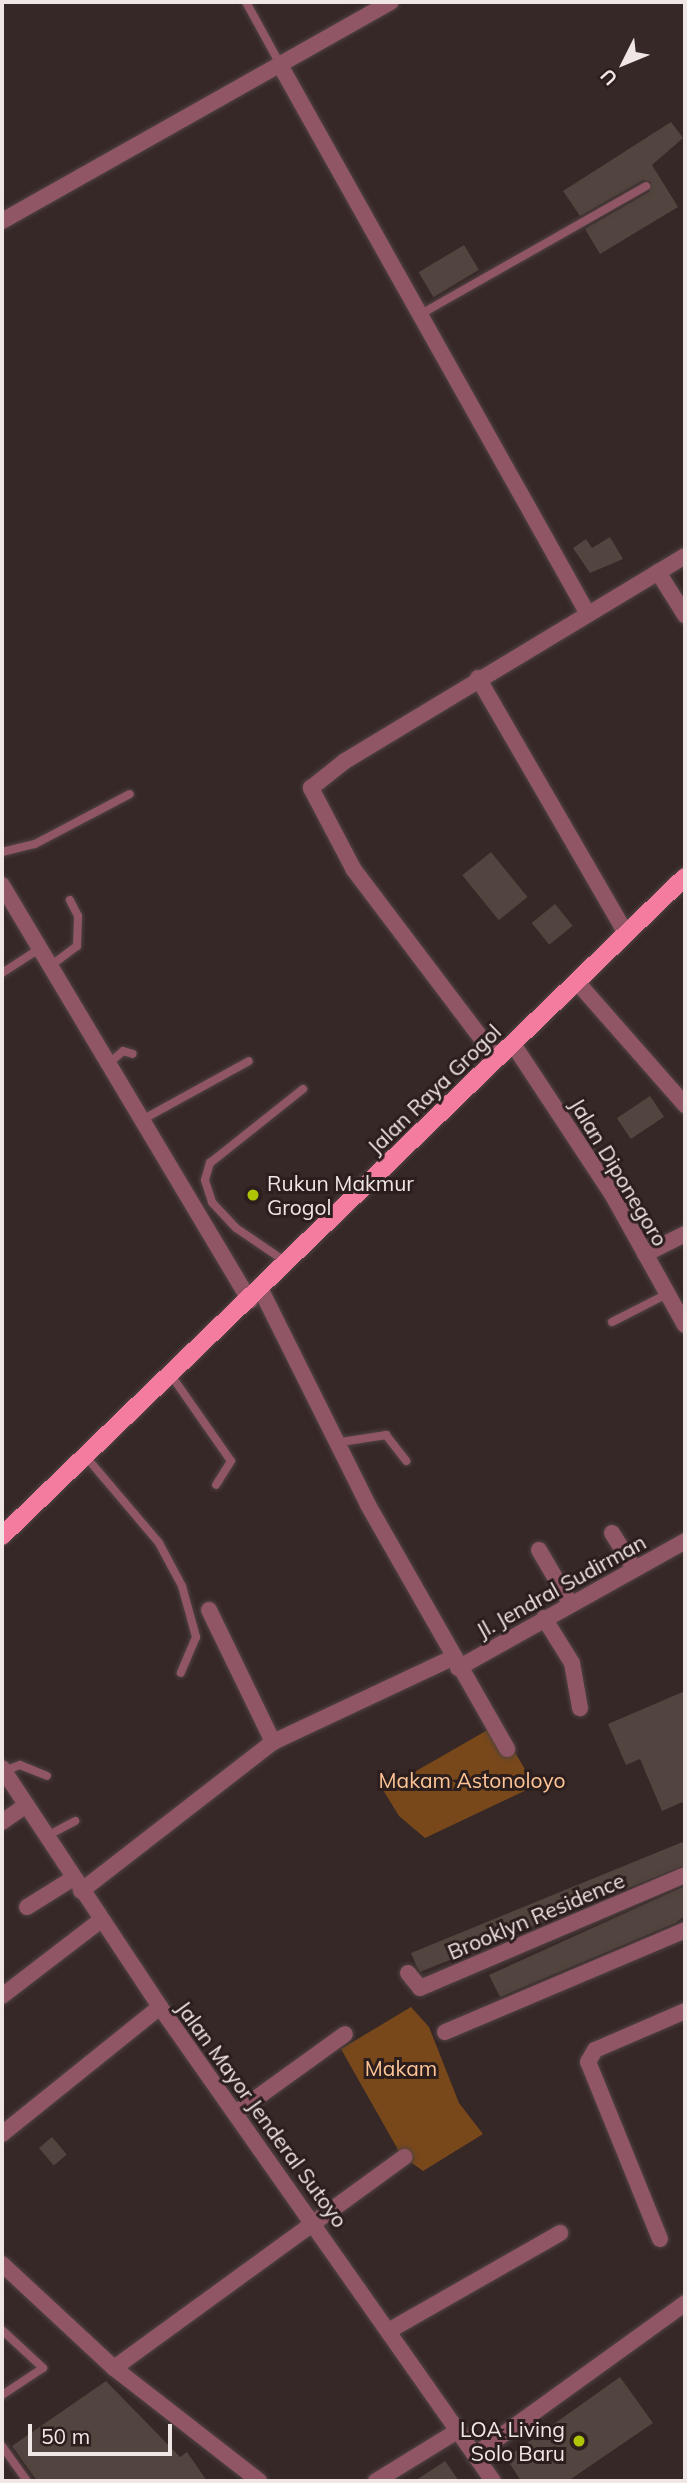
<!DOCTYPE html>
<style>
body{margin:0}
#map{position:relative;width:687px;height:2483px;overflow:hidden;background:#362827;font-family:Mulish,sans-serif}
div>[style]{position:absolute}
[style*='--x']{left:calc(var(--x)*1px);top:calc(var(--y)*1px);width:calc(var(--w)*1px);rotate:calc(var(--a)*1deg)}
.green>*{inset:0;background:#78481b}
.building>*{inset:0;background:#52443e;transform-origin:0 0}
.roads{filter:drop-shadow(0 0 2px #504342) drop-shadow(0 0 2px #504342)}
.service>*{height:8px;margin:-4px;padding:0 4px;transform-origin:4px;border-radius:4px;background:#915666}
.minor>*{height:16px;margin:-8px;padding:0 8px;transform-origin:8px;border-radius:8px;background:#915666}
.primary>*{height:18px;margin:-9px;padding:0 9px;transform-origin:9px;border-radius:9px;background:#f47d9f}
.dots>*{width:19px;height:19px;translate:-50% -50%;box-sizing:border-box;border:4px solid #2c1e1d;border-radius:50%}
span{translate:-50% -50%;white-space:nowrap;text-align:center;line-height:1.15;-webkit-text-stroke:6px #2c1e1d;paint-order:stroke}
.street-label{font-size:21px;color:#f0e6e6}
.poi-label{font-size:21px;color:#f0e6e6}
.left{translate:0 -50%;text-align:left}
.right{translate:-100% -50%;text-align:right}
.park-label{font-size:21px;color:#fdc597}
.frame{position:absolute;inset:0;border:4px solid #f0e6e6;pointer-events:none}
.north{position:absolute;left:589px;top:28px;width:70px;height:70px;-webkit-text-stroke:5px #2c1e1d;paint-order:stroke;rotate:227deg;font-size:19px;font-weight:700;line-height:28px;text-align:center;color:#f0e6e6}
.north::after{content:'';display:block;margin:auto;width:24px;height:32px;background:#f0e6e6;clip-path:polygon(50% 0,100% 100%,50% 72%,0 100%)}
.scale{position:absolute;left:28px;top:2424px;width:144px;height:32px;box-sizing:border-box;border:4px solid #f0e6e6;border-top:0;padding-left:9px;font-size:21px;line-height:24px;white-space:nowrap;color:#f0e6e6;-webkit-text-stroke:5px #2c1e1d;paint-order:stroke}
</style>
<div id="map">
<div class="green">
<i style="clip-path:polygon(498px 1724px,535px 1786px,425px 1838px,399px 1816px,383px 1790px)"></i>
<i style="clip-path:polygon(411px 2007px,429px 2027px,459px 2103px,483px 2134px,423px 2171px,401px 2155px,341px 2049px)"></i>
</div>
<div class="building">
<i style="clip-path:polygon(671px 122px,683px 138px,652px 165px,678px 207px,600px 254px,585px 229px,649px 192px,651px 182px,643px 180px,580px 216px,563px 191px)"></i>
<i style="left:464px;top:245px;width:29px;height:53px;rotate:59deg"></i>
<i style="clip-path:polygon(610px 537px,623px 559px,590px 573px,573px 548px,586px 539px,592px 548px)"></i>
<i style="left:491px;top:852px;width:58px;height:37px;rotate:51deg"></i>
<i style="left:555px;top:904px;width:28px;height:30px;rotate:51deg"></i>
<i style="left:650px;top:1096px;width:25px;height:40px;rotate:56deg"></i>
<i style="clip-path:polygon(685px 1691px,685px 1801px,662px 1811px,640px 1759px,626px 1765px,608px 1724px)"></i>
<i style="clip-path:polygon(685px 1841px,685px 1865px,420px 1972px,417px 1967px,411px 1953px)"></i>
<i style="clip-path:polygon(685px 1886px,685px 1916px,675px 1923px,500px 1997px,489px 1975px)"></i>
<i style="left:52px;top:2137px;width:23px;height:17px;rotate:50deg"></i>
<i style="clip-path:polygon(620px 2377px,653px 2423px,568px 2481px,521px 2481px,506px 2458px)"></i>
<i style="clip-path:polygon(106px 2381px,180px 2457px,187px 2452px,207px 2481px,37px 2481px,12px 2446px)"></i>
<i style="clip-path:polygon(445px 2461px,459px 2481px,415px 2481px)"></i>
</div>
<div class="roads">
<div class="service">
<i style="--x:246;--y:2;--w:71;--a:61.3"></i>
<i style="--x:421;--y:314;--w:259;--a:-29.6"></i>
<i style="--x:2;--y:852;--w:34;--a:-14"></i>
<i style="--x:35;--y:844;--w:107;--a:-27.8"></i>
<i style="--x:49;--y:967;--w:35;--a:-37"></i>
<i style="--x:77;--y:946;--w:30;--a:-88"></i>
<i style="--x:78;--y:916;--w:18;--a:-117"></i>
<i style="--x:2;--y:973;--w:44;--a:-33"></i>
<i style="--x:107;--y:1065;--w:21;--a:-41"></i>
<i style="--x:123;--y:1051;--w:10;--a:17"></i>
<i style="--x:140;--y:1121;--w:124;--a:-28.8"></i>
<i style="--x:286;--y:1262;--w:60;--a:-145.8"></i>
<i style="--x:236;--y:1228;--w:35;--a:-133"></i>
<i style="--x:212;--y:1202;--w:23;--a:-108"></i>
<i style="--x:205;--y:1180;--w:18;--a:-74"></i>
<i style="--x:210;--y:1163;--w:119;--a:-38.5"></i>
<i style="--x:612;--y:1322;--w:62;--a:-27"></i>
<i style="--x:173;--y:1378;--w:101;--a:55.1"></i>
<i style="--x:231;--y:1461;--w:28;--a:122"></i>
<i style="--x:341;--y:1442;--w:46;--a:-8.8"></i>
<i style="--x:386;--y:1435;--w:33;--a:52"></i>
<i style="--x:87;--y:1458;--w:111;--a:49.7"></i>
<i style="--x:159;--y:1543;--w:49;--a:61.9"></i>
<i style="--x:182;--y:1586;--w:53;--a:74.6"></i>
<i style="--x:196;--y:1637;--w:39;--a:113"></i>
<i style="--x:4;--y:1771;--w:17;--a:-21"></i>
<i style="--x:20;--y:1765;--w:29;--a:22"></i>
<i style="--x:47;--y:1836;--w:32;--a:-28"></i>
<i style="--x:2;--y:2330;--w:56;--a:42.8"></i>
<i style="--x:43;--y:2368;--w:49;--a:146.6"></i>
<i style="--x:2;--y:2446;--w:43;--a:54.5"></i>
</div>
<div class="minor">
<i style="--x:280;--y:65;--w:629;--a:60.71"></i>
<i style="--x:2;--y:221;--w:446;--a:-29.4"></i>
<i style="--x:658;--y:572;--w:51;--a:57.9"></i>
<i style="--x:478;--y:678;--w:295;--a:59.9"></i>
<i style="--x:2;--y:885;--w:484;--a:59.2"></i>
<i style="--x:577;--y:982;--w:164;--a:48.7"></i>
<i style="--x:513;--y:1044;--w:180;--a:56.6"></i>
<i style="--x:612;--y:1194;--w:150;--a:60.9"></i>
<i style="--x:497;--y:1059;--w:237;--a:-127.1"></i>
<i style="--x:354;--y:870;--w:93;--a:-117.7"></i>
<i style="--x:311;--y:788;--w:43;--a:-38.5"></i>
<i style="--x:345;--y:761;--w:397;--a:-31.1"></i>
<i style="--x:645;--y:1254;--w:45;--a:-26.6"></i>
<i style="--x:261;--y:1290;--w:240;--a:63.5"></i>
<i style="--x:368;--y:1505;--w:281;--a:60.3"></i>
<i style="--x:612;--y:1533;--w:41;--a:57.8"></i>
<i style="--x:539;--y:1550;--w:61;--a:59.7"></i>
<i style="--x:209;--y:1610;--w:147;--a:64.1"></i>
<i style="--x:544;--y:1618;--w:53;--a:58.1"></i>
<i style="--x:572;--y:1663;--w:46;--a:79.9"></i>
<i style="--x:458;--y:1668;--w:260;--a:-29.2"></i>
<i style="--x:2;--y:1768;--w:287;--a:56.5"></i>
<i style="--x:160;--y:2007;--w:579;--a:54.91"></i>
<i style="--x:2;--y:1822;--w:28;--a:-35"></i>
<i style="--x:81;--y:1891;--w:243;--a:-37.8"></i>
<i style="--x:273;--y:1742;--w:198;--a:-25.1"></i>
<i style="--x:27;--y:1907;--w:53;--a:-31.9"></i>
<i style="--x:408;--y:1973;--w:19;--a:51"></i>
<i style="--x:420;--y:1988;--w:288;--a:-23.1"></i>
<i style="--x:2;--y:1996;--w:125;--a:-37.5"></i>
<i style="--x:445;--y:2032;--w:261;--a:-23"></i>
<i style="--x:237;--y:2112;--w:133;--a:-35.8"></i>
<i style="--x:2;--y:2134;--w:203;--a:-38.8"></i>
<i style="--x:660;--y:2239;--w:191;--a:-112.1"></i>
<i style="--x:588;--y:2062;--w:14;--a:-60"></i>
<i style="--x:595;--y:2050;--w:98;--a:-23.4"></i>
<i style="--x:2;--y:2264;--w:153;--a:42.9"></i>
<i style="--x:114;--y:2368;--w:184;--a:37.9"></i>
<i style="--x:390;--y:2330;--w:196;--a:-29.7"></i>
<i style="--x:114;--y:2368;--w:359;--a:-36"></i>
<i style="--x:476;--y:2454;--w:258;--a:-35.8"></i>
<i style="--x:376;--y:2481;--w:97;--a:-31.6"></i>
</div>
<div class="primary">
<i style="--x:2;--y:1536;--w:949;--a:-43.98"></i>
</div>
</div>
<div class="dots">
<i style="left:253px;top:1195px;background:#afc504"></i>
<i style="left:579px;top:2441px;background:#afc504"></i>
</div>
<div class="street-label">
<span style="left:434px;top:1089px;rotate:-44deg">Jalan Raya Grogol</span>
<span style="left:619px;top:1172px;rotate:59deg">Jalan Diponegoro</span>
<span style="left:561px;top:1586px;rotate:-29deg">Jl. Jendral Sudirman</span>
<span style="left:536px;top:1916px;rotate:-23deg">Brooklyn Residence</span>
<span style="left:262px;top:2114px;rotate:54deg">Jalan Mayor Jenderal Sutoyo</span>
</div>
<div class="poi-label">
<span class="left" style="left:267px;top:1195px">Rukun Makmur<br>Grogol</span>
<span class="right" style="left:565px;top:2441px">LOA Living<br>Solo Baru</span>
</div>
<div class="park-label">
<span style="left:472px;top:1780px">Makam Astonoloyo</span>
<span style="left:401px;top:2068px">Makam</span>
</div>
<div class="frame"></div>
<div class="north">U</div>
<div class="scale">50 m</div>
</div>
